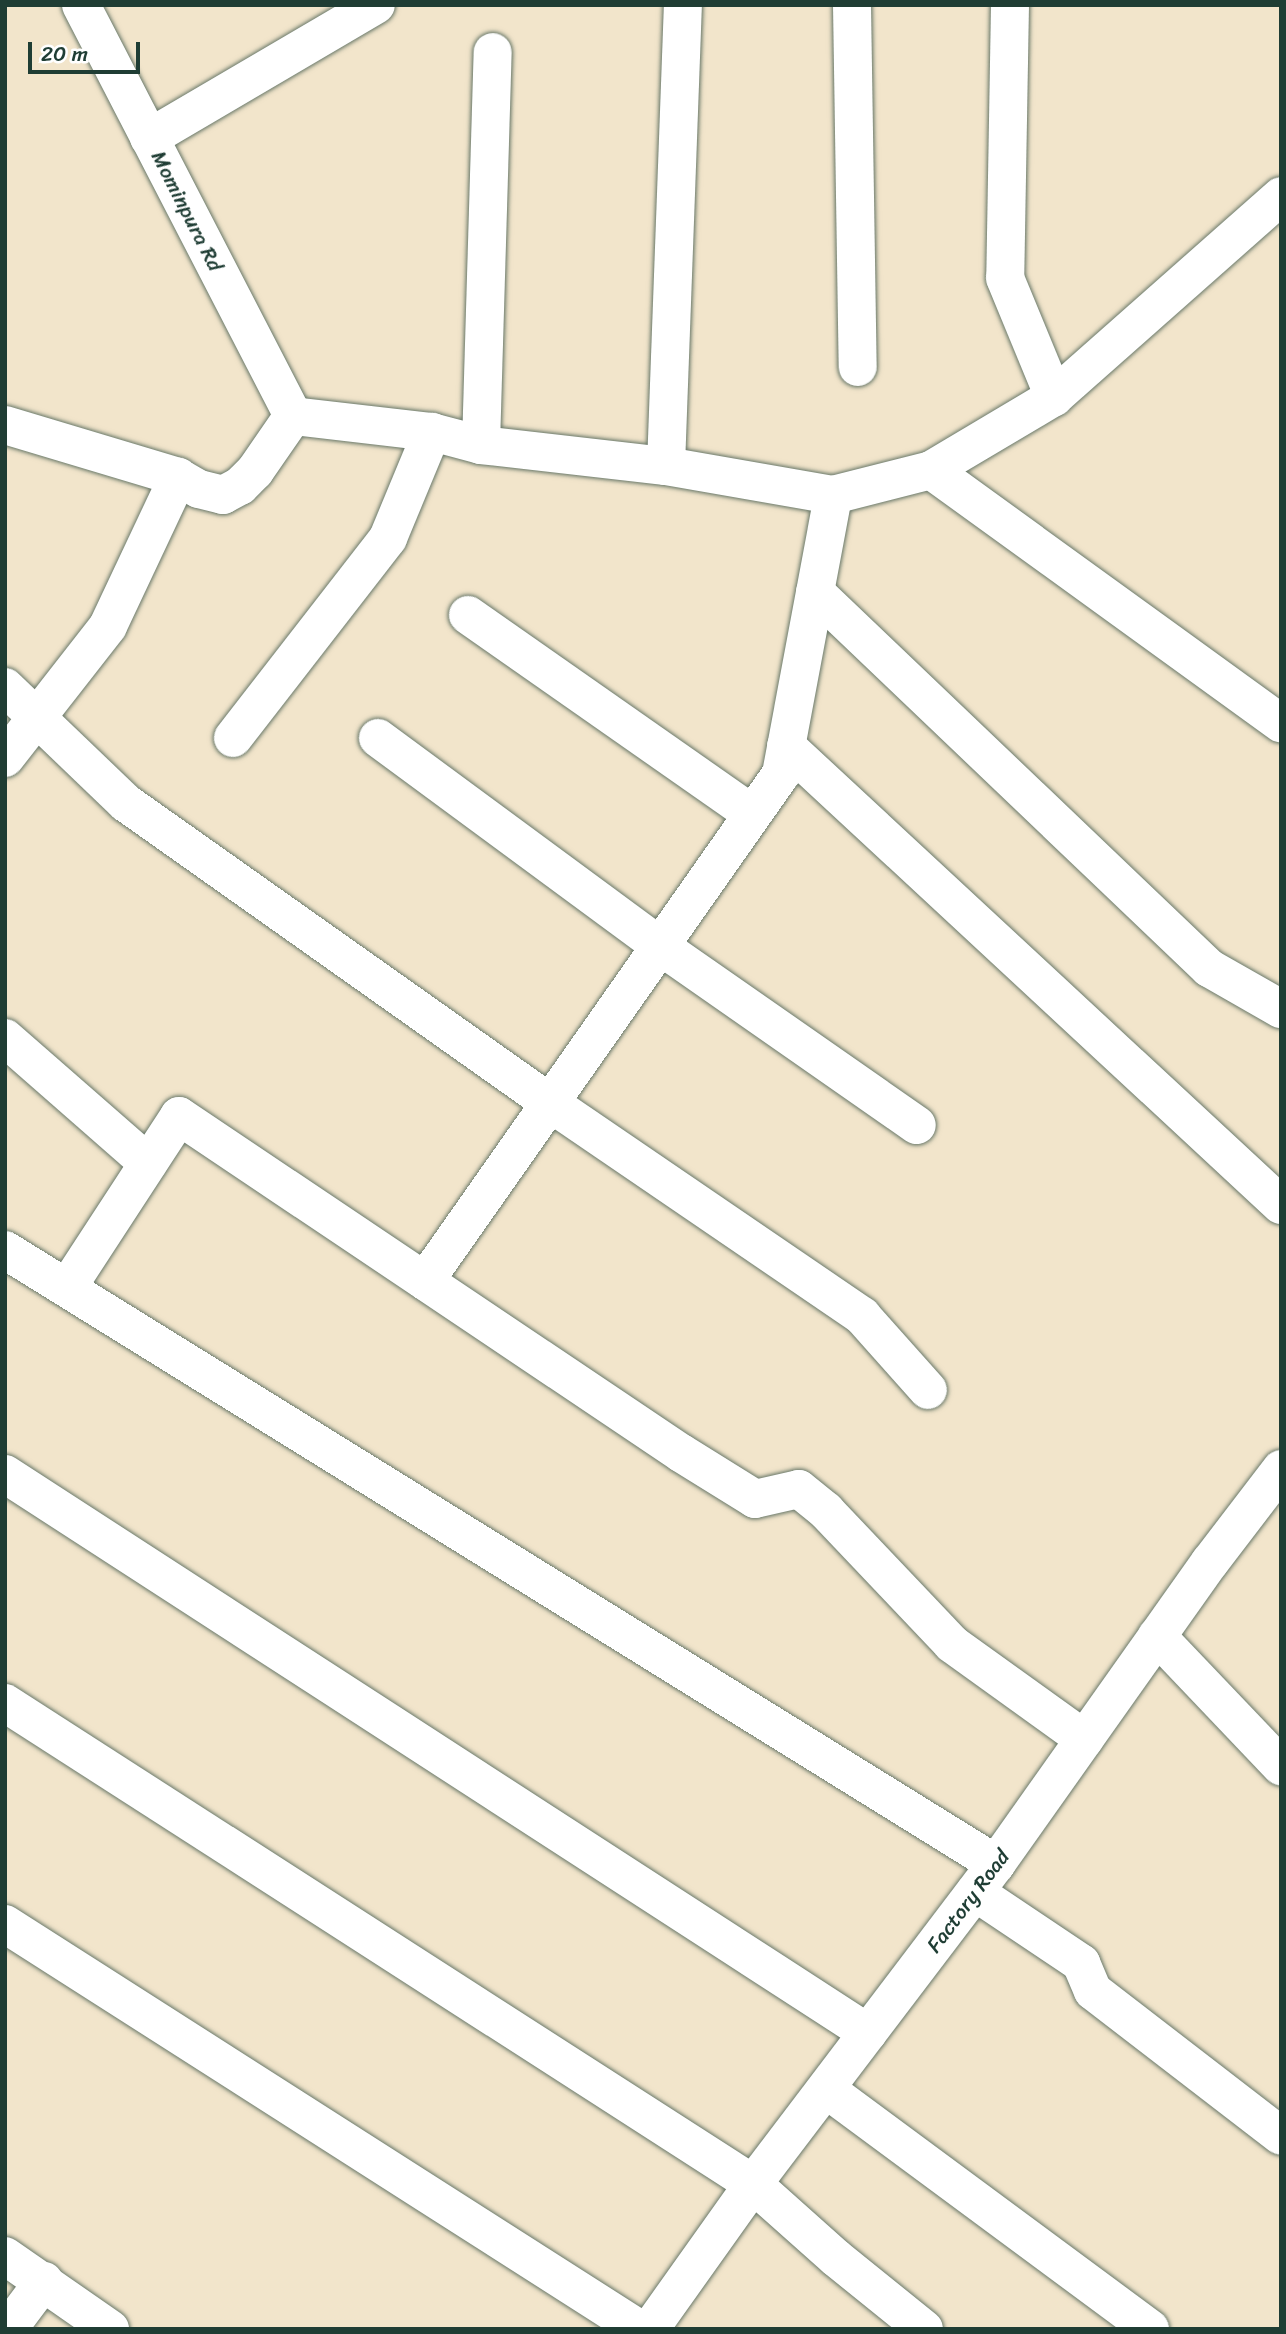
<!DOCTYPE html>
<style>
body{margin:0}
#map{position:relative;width:1286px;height:2334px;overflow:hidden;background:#f2e5cb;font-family:Sriracha,sans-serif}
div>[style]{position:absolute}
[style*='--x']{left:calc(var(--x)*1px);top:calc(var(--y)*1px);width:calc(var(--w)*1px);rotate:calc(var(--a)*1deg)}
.roads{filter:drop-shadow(0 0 2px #697869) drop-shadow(0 0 2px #697869)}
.minor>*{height:38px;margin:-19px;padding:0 19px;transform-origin:19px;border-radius:19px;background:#fff}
.major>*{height:38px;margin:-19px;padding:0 19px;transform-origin:19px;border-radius:19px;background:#fff}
span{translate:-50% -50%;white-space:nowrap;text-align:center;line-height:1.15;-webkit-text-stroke:7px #fff;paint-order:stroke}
.street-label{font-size:21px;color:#1f3d34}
.frame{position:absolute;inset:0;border:7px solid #1f3d34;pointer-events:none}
.scale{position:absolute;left:28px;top:42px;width:112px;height:32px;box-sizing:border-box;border:4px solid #1f3d34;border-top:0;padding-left:9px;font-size:21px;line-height:24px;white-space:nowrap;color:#1f3d34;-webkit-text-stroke:5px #fff;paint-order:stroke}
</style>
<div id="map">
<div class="roads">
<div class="minor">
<i style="--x:81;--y:5;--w:462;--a:62.7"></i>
<i style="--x:852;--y:5;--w:362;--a:89.1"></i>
<i style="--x:1010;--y:5;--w:273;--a:91"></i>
<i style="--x:1005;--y:278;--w:129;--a:67.6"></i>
<i style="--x:149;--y:138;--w:263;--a:-30.4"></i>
<i style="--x:5;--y:425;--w:181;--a:16.7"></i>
<i style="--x:178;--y:477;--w:24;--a:30"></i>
<i style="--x:199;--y:489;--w:25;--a:14"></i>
<i style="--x:223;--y:495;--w:19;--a:-28"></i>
<i style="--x:240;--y:486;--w:21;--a:-45"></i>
<i style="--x:255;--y:471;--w:67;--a:-55.4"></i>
<i style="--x:293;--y:416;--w:140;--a:6.6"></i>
<i style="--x:432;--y:432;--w:51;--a:14.9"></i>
<i style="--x:481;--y:445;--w:186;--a:6.5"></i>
<i style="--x:666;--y:466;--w:169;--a:9.9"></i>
<i style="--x:833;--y:495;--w:101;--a:-14.3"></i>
<i style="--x:931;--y:470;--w:143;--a:-30.7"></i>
<i style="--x:1054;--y:397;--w:303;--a:-41.5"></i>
<i style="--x:481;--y:445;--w:393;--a:-88.3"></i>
<i style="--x:666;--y:466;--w:461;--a:-87.9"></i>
<i style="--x:931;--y:470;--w:432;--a:35.9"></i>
<i style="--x:815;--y:592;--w:545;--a:43.66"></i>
<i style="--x:1209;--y:968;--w:83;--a:29.7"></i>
<i style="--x:468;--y:615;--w:347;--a:35"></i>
<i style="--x:5;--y:687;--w:168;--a:43.8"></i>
<i style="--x:126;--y:803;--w:519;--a:35.28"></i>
<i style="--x:550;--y:1103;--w:378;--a:34.3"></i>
<i style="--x:862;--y:1316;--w:99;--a:48.3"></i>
<i style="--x:233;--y:738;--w:253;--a:-52.2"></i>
<i style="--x:388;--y:538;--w:115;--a:-67.5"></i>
<i style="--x:378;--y:738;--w:350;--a:36.4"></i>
<i style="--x:660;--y:946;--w:313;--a:34.9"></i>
<i style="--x:786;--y:746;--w:675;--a:42.84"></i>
<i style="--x:5;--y:758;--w:167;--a:-52"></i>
<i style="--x:108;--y:626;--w:165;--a:-64.8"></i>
<i style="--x:5;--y:1038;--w:190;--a:41.2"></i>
<i style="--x:5;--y:1250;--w:1166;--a:31.78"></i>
<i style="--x:425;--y:1281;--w:620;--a:-54.92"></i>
<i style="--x:781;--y:774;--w:284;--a:-79.4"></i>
<i style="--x:67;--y:1288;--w:205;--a:-56.9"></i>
<i style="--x:179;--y:1116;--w:605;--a:33.87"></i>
<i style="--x:681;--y:1453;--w:87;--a:31.9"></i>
<i style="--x:755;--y:1499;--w:45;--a:-12.8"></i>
<i style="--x:799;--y:1489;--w:35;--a:39"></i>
<i style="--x:826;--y:1511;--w:183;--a:46.5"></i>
<i style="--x:952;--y:1644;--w:163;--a:35.7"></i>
<i style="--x:5;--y:1474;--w:1028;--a:32.93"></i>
<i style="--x:1157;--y:1636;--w:180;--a:46.4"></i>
<i style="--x:5;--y:1703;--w:889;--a:32.74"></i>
<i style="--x:753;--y:2184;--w:111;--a:41.7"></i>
<i style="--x:836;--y:2258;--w:113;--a:38.9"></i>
<i style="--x:975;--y:1892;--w:128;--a:33.8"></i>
<i style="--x:1081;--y:1963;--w:30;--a:67"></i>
<i style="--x:1093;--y:1991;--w:237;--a:37.6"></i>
<i style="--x:5;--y:1924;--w:752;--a:32.57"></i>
<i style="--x:826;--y:2089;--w:403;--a:36.5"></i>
<i style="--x:5;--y:2256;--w:128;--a:34.8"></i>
<i style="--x:8;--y:2329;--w:60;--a:-53.1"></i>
</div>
<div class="major">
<i style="--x:650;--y:2329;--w:178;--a:-54.6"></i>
<i style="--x:753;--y:2184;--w:402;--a:-52.8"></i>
<i style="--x:996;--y:1864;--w:370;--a:-54.7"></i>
<i style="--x:1210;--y:1562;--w:117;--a:-52.6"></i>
</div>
</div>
<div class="street-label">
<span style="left:187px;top:211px;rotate:63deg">Mominpura Rd</span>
<span style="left:968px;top:1901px;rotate:-53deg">Factory Road</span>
</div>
<div class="frame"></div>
<div class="scale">20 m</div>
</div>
